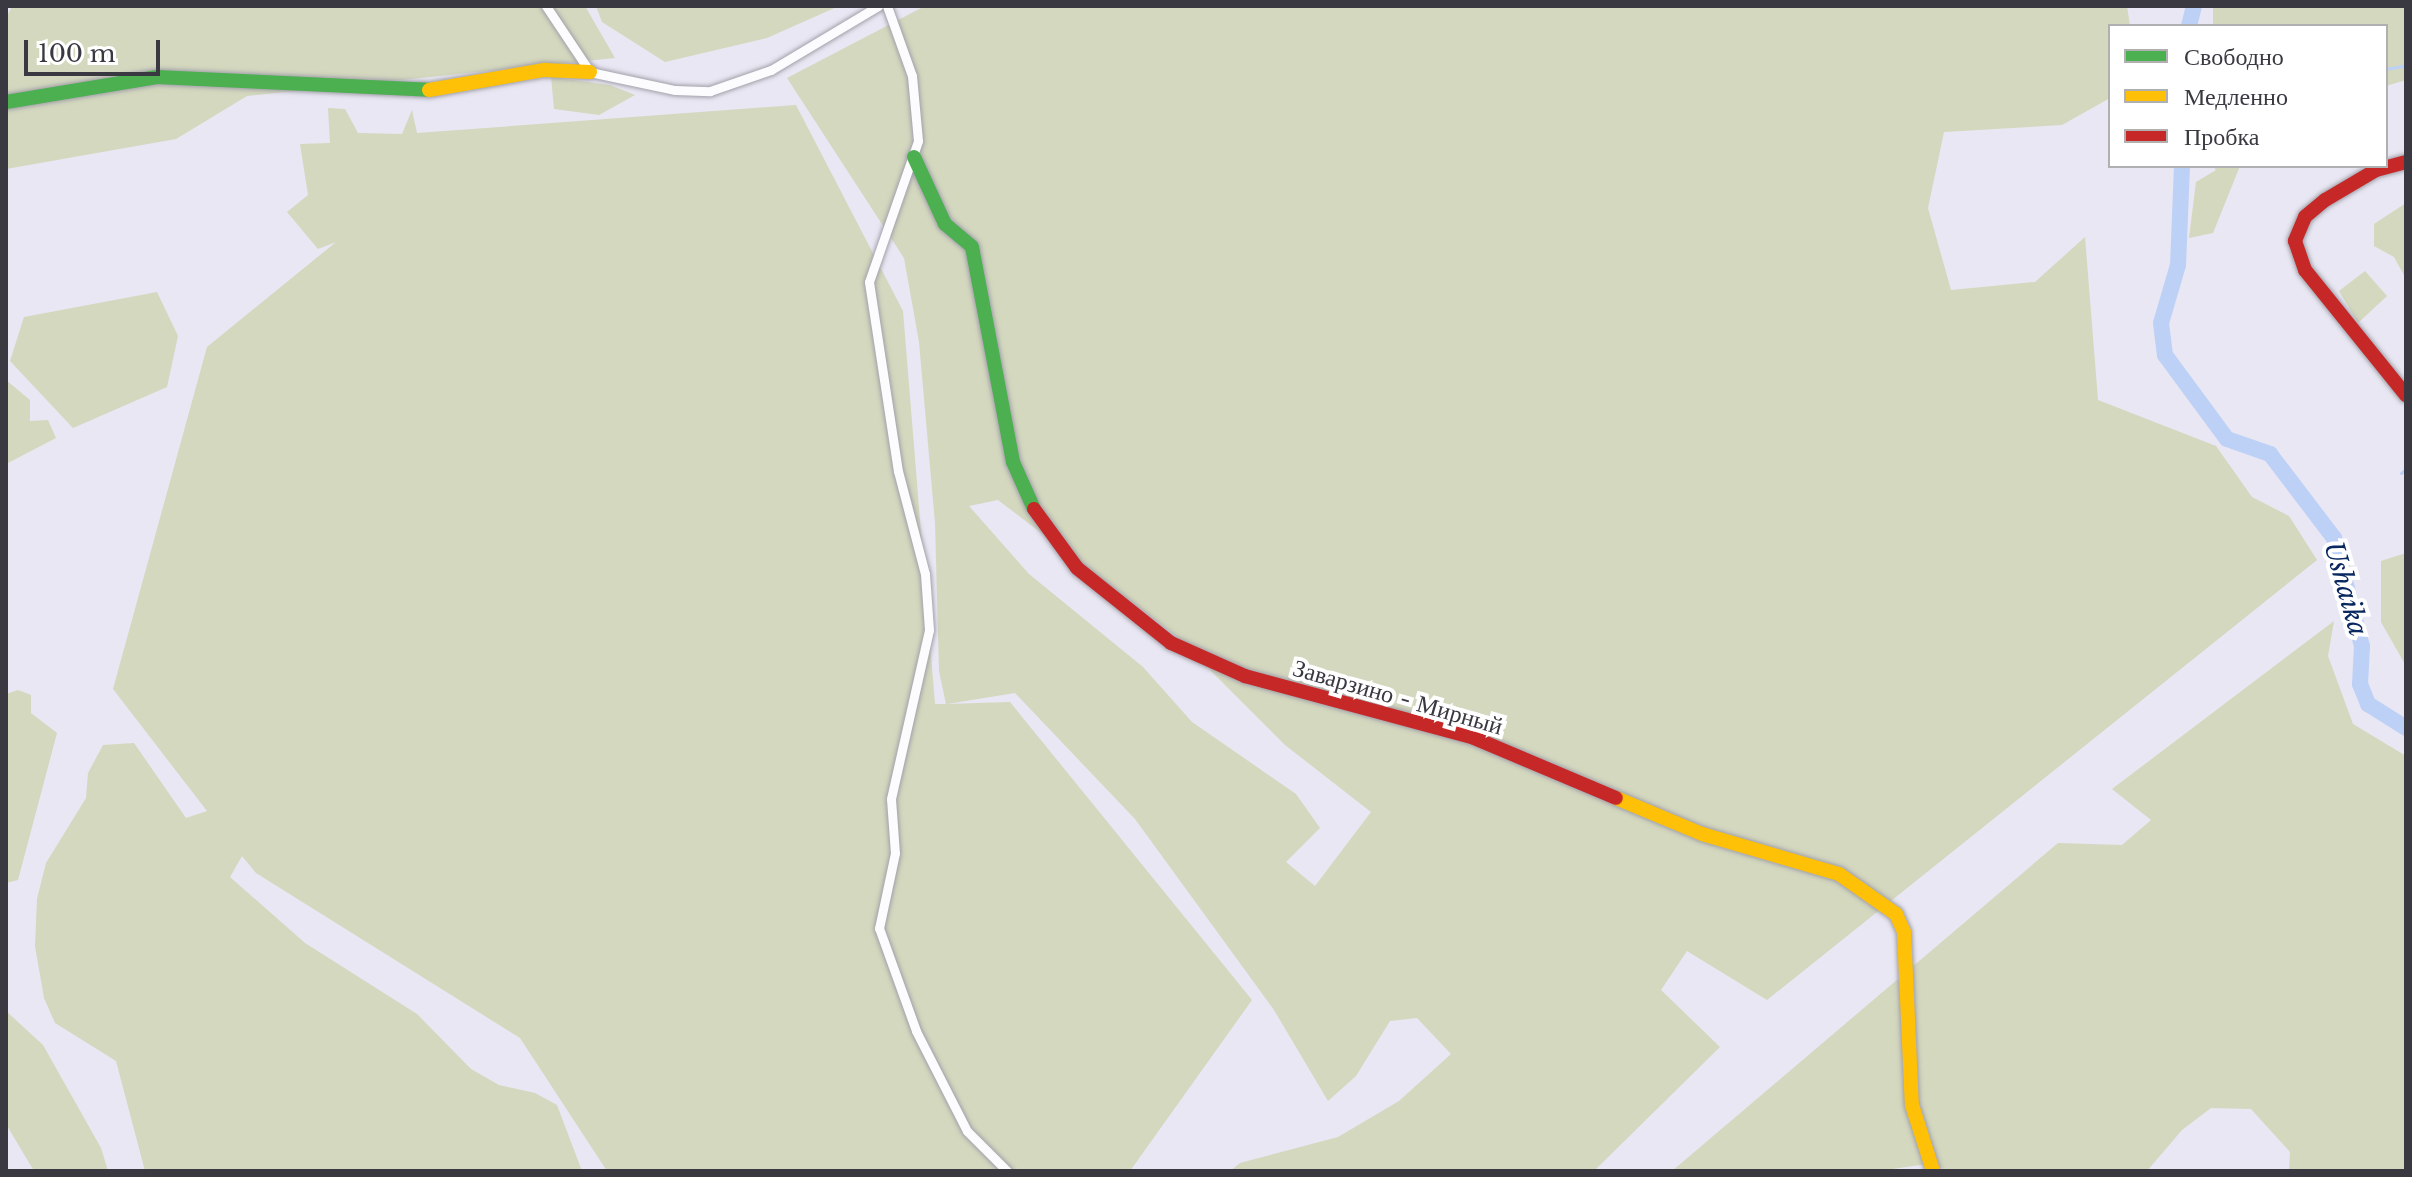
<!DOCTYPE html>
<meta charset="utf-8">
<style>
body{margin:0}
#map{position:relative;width:2412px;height:1177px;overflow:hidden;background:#e8e7f3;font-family:"Libre Baskerville",serif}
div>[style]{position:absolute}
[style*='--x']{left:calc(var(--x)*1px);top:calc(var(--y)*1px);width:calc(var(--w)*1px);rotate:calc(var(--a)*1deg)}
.green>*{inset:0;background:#d4d8be}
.stream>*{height:3px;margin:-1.5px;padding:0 1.5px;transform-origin:1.5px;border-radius:1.5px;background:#bdd0f6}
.river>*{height:16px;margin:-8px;padding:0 8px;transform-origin:8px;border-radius:8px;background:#bdd0f6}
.roads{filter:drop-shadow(0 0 2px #a2a1aa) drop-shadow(0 0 2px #a2a1aa)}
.street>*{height:9px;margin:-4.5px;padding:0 4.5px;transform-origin:4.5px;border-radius:4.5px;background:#fcfbfd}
.fast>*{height:14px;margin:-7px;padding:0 7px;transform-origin:7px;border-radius:7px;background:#4caf50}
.slow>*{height:14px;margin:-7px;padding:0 7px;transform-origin:7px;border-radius:7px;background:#ffc107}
.jam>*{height:14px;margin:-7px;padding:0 7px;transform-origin:7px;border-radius:7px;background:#c62828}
span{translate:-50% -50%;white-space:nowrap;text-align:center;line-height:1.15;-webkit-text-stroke:8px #fff;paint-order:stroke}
.street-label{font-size:24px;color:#3a3942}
.water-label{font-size:26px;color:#0a2860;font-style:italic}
.frame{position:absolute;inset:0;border:8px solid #3a3942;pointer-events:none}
.legend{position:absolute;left:2108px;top:24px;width:280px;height:144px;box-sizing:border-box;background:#fff;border:2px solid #b0b0b3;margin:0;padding:10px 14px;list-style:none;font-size:24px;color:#3a3942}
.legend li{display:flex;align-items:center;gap:16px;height:40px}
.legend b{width:40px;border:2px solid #b0b0b3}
.scale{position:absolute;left:24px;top:40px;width:136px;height:36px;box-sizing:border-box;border:4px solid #3a3942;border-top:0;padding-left:10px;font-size:24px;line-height:28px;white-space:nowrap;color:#3a3942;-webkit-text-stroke:6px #fff;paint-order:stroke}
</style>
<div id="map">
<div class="green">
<i style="clip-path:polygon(12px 6px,585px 6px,615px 58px,247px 96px,176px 139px,6px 169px,6px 18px)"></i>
<i style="clip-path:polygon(596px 6px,839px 6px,767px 38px,665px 62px,602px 22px)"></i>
<i style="clip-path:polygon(evenodd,925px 6px,2127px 6px,2130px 26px,2110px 26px,2110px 98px,2062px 125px,1944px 132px,1928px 208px,1951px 290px,2035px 282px,2085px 237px,2098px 400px,2216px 446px,2252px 497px,2289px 516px,2317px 560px,1767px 1000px,1687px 951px,1661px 990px,1720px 1047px,1594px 1171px,1230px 1171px,1240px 1163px,1338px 1137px,1399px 1101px,1451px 1054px,1417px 1018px,1390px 1021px,1356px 1076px,1328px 1101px,1274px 1010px,1135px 819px,1015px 693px,947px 704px,1010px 702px,1252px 1000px,1130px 1171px,607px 1171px,520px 1038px,256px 873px,242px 856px,230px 877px,305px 943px,417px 1014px,471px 1069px,499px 1085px,535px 1093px,557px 1105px,582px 1171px,145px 1171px,116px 1061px,55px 1023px,44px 998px,35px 946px,37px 899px,46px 863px,86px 798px,88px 773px,103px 745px,134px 743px,186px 818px,207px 811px,113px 689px,207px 347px,336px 242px,318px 249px,287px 212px,308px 195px,300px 144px,330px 143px,328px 108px,345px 109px,358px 133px,402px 134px,412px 110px,417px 133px,796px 105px,903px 311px,935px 704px,946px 704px,939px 671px,935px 523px,919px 342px,904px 258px,787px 78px,925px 6px,998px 500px,1175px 635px,1285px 745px,1371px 812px,1315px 886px,1286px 862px,1320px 828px,1296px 794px,1192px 722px,1143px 667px,1029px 574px,969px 506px,998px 500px)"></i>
<i style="clip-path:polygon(2213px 6px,2406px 6px,2406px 80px,2386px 86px,2386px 26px,2213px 26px)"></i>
<i style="clip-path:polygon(551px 77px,610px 85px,635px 95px,599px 115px,554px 109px)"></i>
<i style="clip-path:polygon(2213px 166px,2240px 166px,2213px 233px,2189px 238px,2196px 182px,2216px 170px)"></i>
<i style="clip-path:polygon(2406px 203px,2406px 277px,2405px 277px,2394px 257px,2374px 246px,2374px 224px)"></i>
<i style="clip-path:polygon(2365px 271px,2387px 296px,2358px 323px,2339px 291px)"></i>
<i style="clip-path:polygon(157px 292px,178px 336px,167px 387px,73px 428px,10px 361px,24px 317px)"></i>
<i style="clip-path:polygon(6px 380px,30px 400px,30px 421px,48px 420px,56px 438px,6px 464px)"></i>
<i style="clip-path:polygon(2406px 553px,2406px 666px,2381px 622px,2381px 561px)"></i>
<i style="clip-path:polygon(2334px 621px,2328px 656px,2353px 724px,2406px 756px,2406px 1171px,2289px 1171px,2290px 1152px,2251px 1109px,2211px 1108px,2182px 1130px,2147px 1171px,1946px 1171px,1935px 1163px,1878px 1171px,1672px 1171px,2058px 843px,2122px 845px,2151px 820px,2112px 789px)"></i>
<i style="clip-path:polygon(18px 690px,31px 695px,31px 713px,57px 733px,18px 880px,6px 883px,6px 694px)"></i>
<i style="clip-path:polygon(6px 1011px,43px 1045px,101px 1148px,108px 1171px,34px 1171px,6px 1124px)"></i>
</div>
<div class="stream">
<i style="--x:2386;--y:69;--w:20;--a:-11"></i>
<i style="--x:2401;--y:473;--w:6;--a:-39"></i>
</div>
<div class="river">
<i style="--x:2189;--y:26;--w:21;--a:-76"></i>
<i style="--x:2182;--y:166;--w:99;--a:92.3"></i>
<i style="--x:2178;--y:265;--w:60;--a:106.3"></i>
<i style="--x:2161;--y:323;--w:32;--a:83"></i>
<i style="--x:2165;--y:355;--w:104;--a:53.6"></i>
<i style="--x:2227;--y:439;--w:46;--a:19.2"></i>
<i style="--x:2270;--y:454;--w:106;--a:52.7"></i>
<i style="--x:2334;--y:538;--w:112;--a:75.5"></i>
<i style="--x:2362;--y:646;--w:38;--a:93"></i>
<i style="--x:2360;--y:684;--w:22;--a:68"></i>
<i style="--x:2368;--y:704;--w:45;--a:32.3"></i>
</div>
<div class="roads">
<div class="street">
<i style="--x:546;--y:6;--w:79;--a:56.3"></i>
<i style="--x:590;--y:72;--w:87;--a:12"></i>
<i style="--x:675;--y:90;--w:35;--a:2"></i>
<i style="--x:710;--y:91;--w:65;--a:-19"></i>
<i style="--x:771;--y:70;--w:125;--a:-30.9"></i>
<i style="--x:887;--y:6;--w:74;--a:70.3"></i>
<i style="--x:912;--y:76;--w:65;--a:84.7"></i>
<i style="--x:918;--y:141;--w:149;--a:109.2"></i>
<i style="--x:869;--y:282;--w:191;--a:81.3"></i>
<i style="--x:898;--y:471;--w:106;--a:75.3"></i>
<i style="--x:925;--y:574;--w:56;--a:85.9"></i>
<i style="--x:929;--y:630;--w:173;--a:102.7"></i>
<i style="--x:891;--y:799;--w:54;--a:85.8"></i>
<i style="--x:895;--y:853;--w:77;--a:102"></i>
<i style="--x:879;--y:928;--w:109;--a:70.2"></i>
<i style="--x:916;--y:1031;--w:112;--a:63"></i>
<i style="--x:967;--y:1131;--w:57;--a:45"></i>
</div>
<div class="fast">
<i style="--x:6;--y:102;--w:153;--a:-9.4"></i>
<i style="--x:157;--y:77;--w:272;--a:2.7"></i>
<i style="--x:914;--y:157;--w:74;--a:65.2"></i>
<i style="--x:945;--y:224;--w:35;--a:40"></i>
<i style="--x:972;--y:247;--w:219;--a:79.2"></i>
<i style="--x:1013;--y:462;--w:51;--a:65.9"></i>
</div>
<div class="slow">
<i style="--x:429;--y:90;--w:117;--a:-9.9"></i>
<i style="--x:544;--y:70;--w:46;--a:2.5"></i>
<i style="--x:1616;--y:798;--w:93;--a:22.7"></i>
<i style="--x:1702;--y:834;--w:143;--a:16.3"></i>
<i style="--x:1839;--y:874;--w:70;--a:35.1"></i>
<i style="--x:1896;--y:914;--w:20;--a:66"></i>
<i style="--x:1904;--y:932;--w:173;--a:87.4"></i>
<i style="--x:1912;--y:1105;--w:69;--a:72.3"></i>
</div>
<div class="jam">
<i style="--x:2406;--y:162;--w:31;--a:165"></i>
<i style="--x:2376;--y:170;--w:59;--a:149.5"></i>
<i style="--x:2325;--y:200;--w:26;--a:140"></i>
<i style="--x:2305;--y:217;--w:26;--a:113"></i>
<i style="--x:2295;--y:241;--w:31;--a:71"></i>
<i style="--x:2305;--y:270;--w:161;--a:51.1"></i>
<i style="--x:1034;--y:509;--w:73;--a:53.9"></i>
<i style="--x:1077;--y:568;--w:120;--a:38.6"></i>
<i style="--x:1171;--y:643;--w:81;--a:24"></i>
<i style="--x:1245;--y:676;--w:237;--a:15.1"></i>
<i style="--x:1474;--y:738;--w:154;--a:22.9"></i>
</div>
</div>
<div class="street-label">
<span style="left:1398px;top:697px;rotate:16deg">Заварзино - Мирный</span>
</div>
<div class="water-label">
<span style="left:2345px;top:589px;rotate:74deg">Ushaika</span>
</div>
<div class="frame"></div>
<ul class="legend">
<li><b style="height:10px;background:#4caf50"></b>Свободно</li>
<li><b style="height:10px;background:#ffc107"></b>Медленно</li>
<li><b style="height:10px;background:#c62828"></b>Пробка</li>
</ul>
<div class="scale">100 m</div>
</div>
